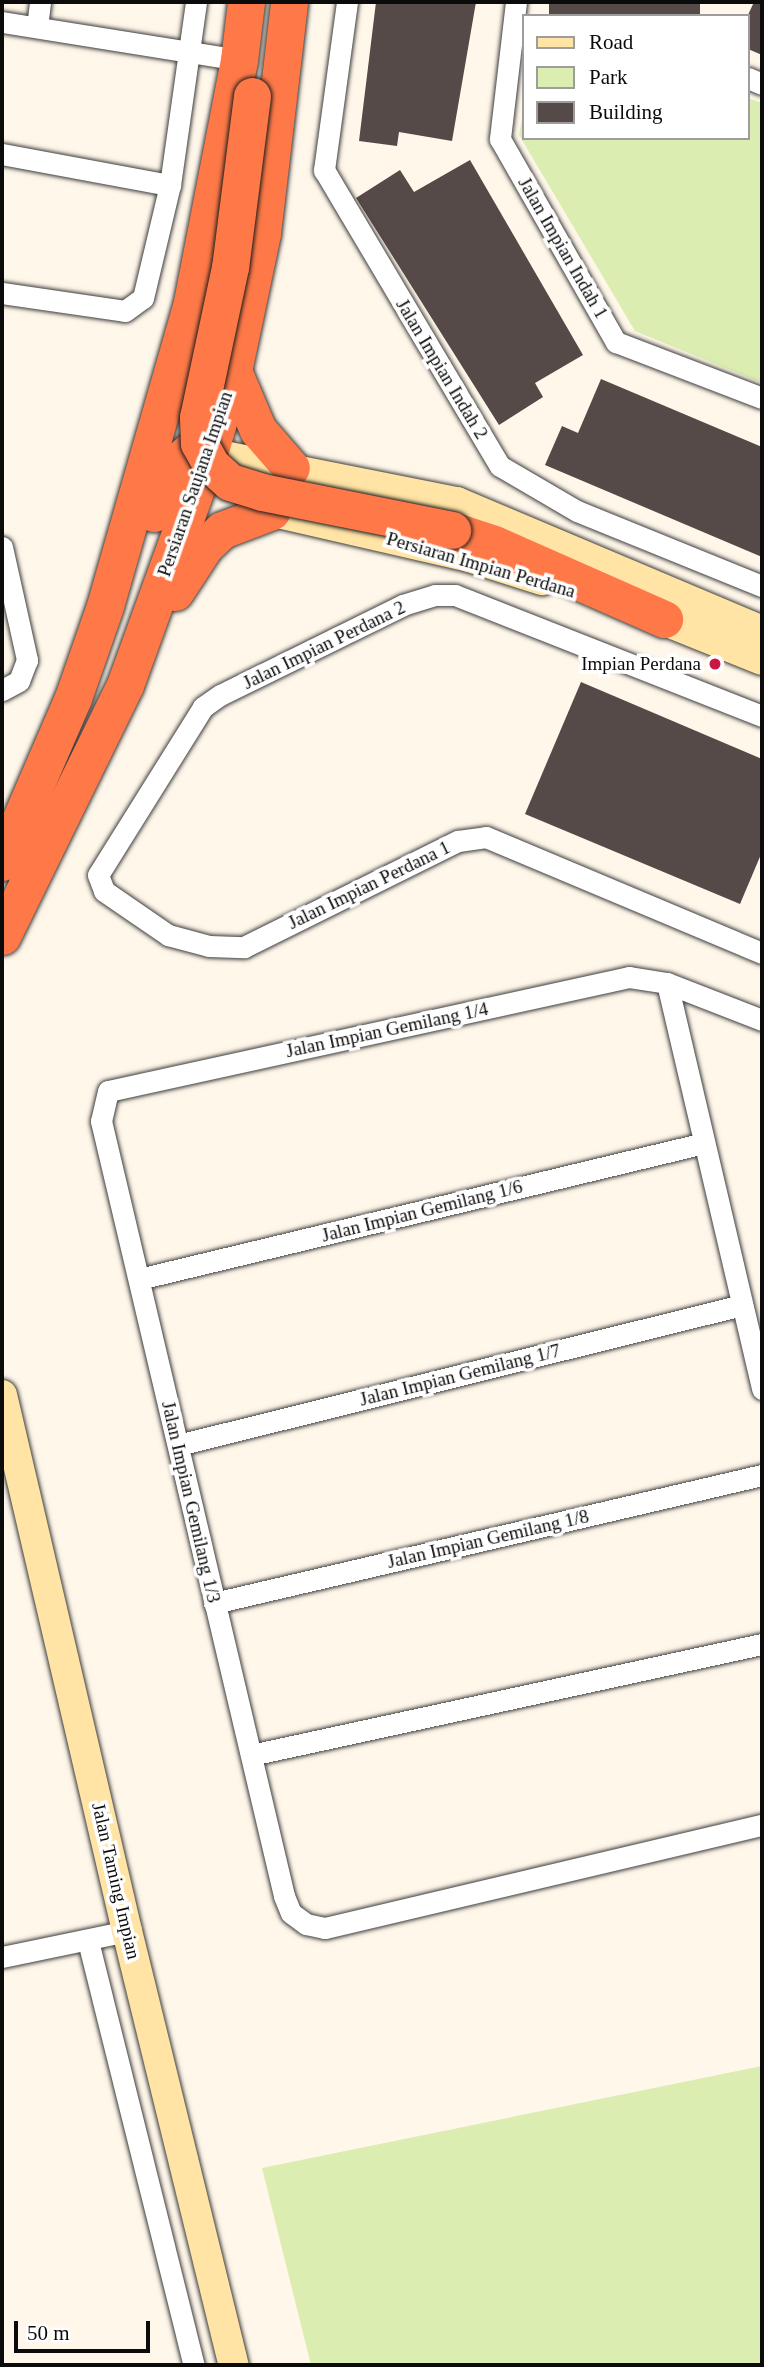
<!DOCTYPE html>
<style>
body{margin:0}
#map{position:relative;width:764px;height:2367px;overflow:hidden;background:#fff7ea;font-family:Georgia,serif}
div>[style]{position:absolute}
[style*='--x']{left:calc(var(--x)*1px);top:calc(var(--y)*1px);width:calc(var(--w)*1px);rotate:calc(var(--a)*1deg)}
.green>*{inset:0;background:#dbedb0}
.building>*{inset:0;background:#554a47;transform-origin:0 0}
.roads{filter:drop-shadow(0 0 2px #3e3e3e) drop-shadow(0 0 2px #3e3e3e)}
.street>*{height:21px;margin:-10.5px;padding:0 10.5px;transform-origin:10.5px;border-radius:10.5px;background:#fff}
.secondary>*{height:30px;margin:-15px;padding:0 15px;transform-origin:15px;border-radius:15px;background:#ffe4a5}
.highway>*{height:37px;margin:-18.5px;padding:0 18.5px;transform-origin:18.5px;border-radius:18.5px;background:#ff7948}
.bridges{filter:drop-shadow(0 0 2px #1c1c1c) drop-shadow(0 0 2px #1c1c1c)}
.highway-bridge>*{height:37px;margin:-18.5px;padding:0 18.5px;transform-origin:18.5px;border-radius:18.5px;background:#ff7948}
.dots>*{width:19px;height:19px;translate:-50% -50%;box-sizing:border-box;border:4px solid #fff;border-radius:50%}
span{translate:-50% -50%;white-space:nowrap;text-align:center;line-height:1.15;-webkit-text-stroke:7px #fff;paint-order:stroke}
.street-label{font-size:19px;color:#0b0b0b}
.poi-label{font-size:19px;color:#0b0b0b}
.right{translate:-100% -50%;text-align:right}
.frame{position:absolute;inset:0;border:4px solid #0b0b0b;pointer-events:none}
.legend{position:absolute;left:522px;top:14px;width:228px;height:126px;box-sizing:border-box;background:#fff;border:2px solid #9d9d9d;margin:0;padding:9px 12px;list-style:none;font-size:21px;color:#0b0b0b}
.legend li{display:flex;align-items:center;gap:14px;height:35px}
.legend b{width:35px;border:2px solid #9d9d9d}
.scale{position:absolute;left:14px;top:2321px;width:136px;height:32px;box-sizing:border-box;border:4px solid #0b0b0b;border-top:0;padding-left:9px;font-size:21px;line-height:24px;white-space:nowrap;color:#0b0b0b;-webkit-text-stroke:5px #fff;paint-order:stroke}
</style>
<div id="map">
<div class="green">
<i style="clip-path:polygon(748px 98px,762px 103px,762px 383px,635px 331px,519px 135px,524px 108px,524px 138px,748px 138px)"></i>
<i style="clip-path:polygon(762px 2066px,762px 2365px,311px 2365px,262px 2168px)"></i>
</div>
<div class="building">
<i style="clip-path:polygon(376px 2px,476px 2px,452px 141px,399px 132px,397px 146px,359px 141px)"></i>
<i style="left:549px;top:2px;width:151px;height:14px"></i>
<i style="clip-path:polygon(754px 2px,762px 2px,762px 55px,748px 49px,748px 15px)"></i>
<i style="clip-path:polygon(470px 160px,583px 355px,535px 383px,543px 397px,499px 425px,356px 198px,400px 170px,414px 192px)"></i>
<i style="clip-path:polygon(601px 379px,762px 447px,762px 557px,545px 465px,562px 426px,578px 433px)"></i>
<i style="clip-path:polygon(581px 682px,762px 759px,762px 852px,740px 904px,525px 814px)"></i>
</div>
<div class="roads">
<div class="street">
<i style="--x:347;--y:2;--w:170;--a:97.8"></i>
<i style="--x:324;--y:170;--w:344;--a:59.3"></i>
<i style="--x:500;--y:466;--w:89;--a:30.3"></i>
<i style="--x:577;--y:511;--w:200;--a:22.1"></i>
<i style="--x:516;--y:2;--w:138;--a:96.7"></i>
<i style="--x:500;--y:139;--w:234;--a:60.3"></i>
<i style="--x:616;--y:342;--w:156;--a:21"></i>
<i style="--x:2;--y:22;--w:240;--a:9.1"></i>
<i style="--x:37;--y:27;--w:25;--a:-83"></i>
<i style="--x:748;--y:78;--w:15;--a:23"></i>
<i style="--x:2;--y:154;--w:171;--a:10.5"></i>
<i style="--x:2;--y:293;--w:124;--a:8.3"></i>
<i style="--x:125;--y:311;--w:22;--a:-36"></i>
<i style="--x:143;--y:298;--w:116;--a:-76.6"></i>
<i style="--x:170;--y:185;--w:185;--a:-81.9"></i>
<i style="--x:2;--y:547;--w:116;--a:77.5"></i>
<i style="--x:27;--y:660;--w:22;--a:111"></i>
<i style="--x:19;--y:681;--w:19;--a:152"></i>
<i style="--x:762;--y:716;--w:330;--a:-158.5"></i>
<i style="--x:455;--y:595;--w:20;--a:180"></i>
<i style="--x:435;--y:595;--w:34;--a:163"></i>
<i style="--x:403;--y:605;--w:204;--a:153.8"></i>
<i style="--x:220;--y:695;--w:21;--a:145"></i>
<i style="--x:203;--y:707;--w:198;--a:122"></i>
<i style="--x:98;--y:875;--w:17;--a:69"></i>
<i style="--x:104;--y:891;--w:78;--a:34.5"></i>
<i style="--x:168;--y:935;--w:42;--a:15"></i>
<i style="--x:209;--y:946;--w:35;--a:2"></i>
<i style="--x:244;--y:947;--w:239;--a:-26.4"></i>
<i style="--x:458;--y:841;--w:28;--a:-8"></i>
<i style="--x:486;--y:837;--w:299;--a:22.8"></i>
<i style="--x:667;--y:983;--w:417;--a:76.8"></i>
<i style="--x:762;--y:1020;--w:102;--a:-158.7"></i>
<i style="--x:667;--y:983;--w:38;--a:-171"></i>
<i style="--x:629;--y:977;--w:533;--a:167.66"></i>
<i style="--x:108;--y:1091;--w:31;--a:103"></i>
<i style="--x:101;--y:1121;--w:796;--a:76.71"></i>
<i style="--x:284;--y:1896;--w:18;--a:68"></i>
<i style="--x:291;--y:1913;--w:19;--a:36"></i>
<i style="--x:306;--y:1924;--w:19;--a:12"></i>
<i style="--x:325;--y:1928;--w:449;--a:-13.3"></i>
<i style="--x:139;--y:1279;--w:581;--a:-13.53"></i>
<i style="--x:178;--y:1445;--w:581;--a:-13.94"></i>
<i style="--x:214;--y:1603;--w:563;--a:-13.15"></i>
<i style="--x:251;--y:1755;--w:523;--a:-12.26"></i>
<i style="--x:88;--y:1941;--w:437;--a:76"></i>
<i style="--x:2;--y:1957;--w:128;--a:-11.7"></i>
</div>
<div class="secondary">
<i style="--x:209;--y:453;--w:253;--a:11.2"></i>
<i style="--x:457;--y:502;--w:331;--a:22.9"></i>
<i style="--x:282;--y:514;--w:192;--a:12.9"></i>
<i style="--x:469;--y:557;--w:77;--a:17.5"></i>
<i style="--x:643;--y:612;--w:128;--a:22"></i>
<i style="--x:2;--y:1395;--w:550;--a:76.87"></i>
<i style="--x:127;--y:1931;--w:447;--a:76.2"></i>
</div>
<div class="highway">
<i style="--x:233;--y:371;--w:64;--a:67"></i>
<i style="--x:258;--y:430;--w:50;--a:49"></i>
<i style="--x:154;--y:513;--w:47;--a:-71.6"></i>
<i style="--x:169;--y:468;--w:27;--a:-39"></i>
<i style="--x:190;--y:451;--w:19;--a:6"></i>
<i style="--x:452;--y:530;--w:44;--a:18.4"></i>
<i style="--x:494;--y:544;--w:186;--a:23.8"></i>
<i style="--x:175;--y:592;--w:55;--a:-56.9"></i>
<i style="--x:205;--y:546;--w:23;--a:-43"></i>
<i style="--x:222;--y:530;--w:53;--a:-20.8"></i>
<i style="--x:2;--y:862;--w:179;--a:-66.6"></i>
<i style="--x:73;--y:698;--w:97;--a:-70.8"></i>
<i style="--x:105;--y:606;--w:316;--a:-74"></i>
<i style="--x:192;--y:302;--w:247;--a:-79"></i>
<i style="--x:239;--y:60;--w:58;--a:-83.1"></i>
<i style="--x:2;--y:936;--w:280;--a:-63.9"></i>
<i style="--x:125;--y:685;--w:247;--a:-70.1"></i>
<i style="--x:209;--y:453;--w:85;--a:-73.7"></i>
<i style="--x:233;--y:371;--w:141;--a:-78.1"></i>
<i style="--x:262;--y:233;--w:233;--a:-83.3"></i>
</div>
</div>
<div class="bridges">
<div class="highway-bridge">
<i style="--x:252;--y:96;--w:172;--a:97.3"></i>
<i style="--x:230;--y:267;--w:153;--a:102"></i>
<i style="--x:198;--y:417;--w:26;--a:88"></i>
<i style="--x:199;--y:443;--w:25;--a:61"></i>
<i style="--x:211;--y:465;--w:25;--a:42"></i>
<i style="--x:230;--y:482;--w:34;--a:17"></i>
<i style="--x:262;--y:492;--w:194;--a:11.3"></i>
</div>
</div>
<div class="dots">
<i style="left:715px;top:664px;background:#c81741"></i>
</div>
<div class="street-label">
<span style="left:563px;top:248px;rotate:60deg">Jalan Impian Indah 1</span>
<span style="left:442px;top:369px;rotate:59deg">Jalan Impian Indah 2</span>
<span style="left:195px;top:484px;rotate:-71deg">Persiaran Saujana Impian</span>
<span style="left:481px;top:565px;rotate:16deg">Persiaran Impian Perdana</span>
<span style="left:324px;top:645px;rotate:-26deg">Jalan Impian Perdana 2</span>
<span style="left:369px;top:885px;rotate:-26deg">Jalan Impian Perdana 1</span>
<span style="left:387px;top:1030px;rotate:-12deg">Jalan Impian Gemilang 1/4</span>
<span style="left:422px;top:1211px;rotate:-14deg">Jalan Impian Gemilang 1/6</span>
<span style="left:460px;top:1375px;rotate:-14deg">Jalan Impian Gemilang 1/7</span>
<span style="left:191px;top:1502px;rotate:77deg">Jalan Impian Gemilang 1/3</span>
<span style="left:488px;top:1539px;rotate:-13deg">Jalan Impian Gemilang 1/8</span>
<span style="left:116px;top:1881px;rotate:77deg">Jalan Taming Impian</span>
</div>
<div class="poi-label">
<span class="right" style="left:701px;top:664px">Impian Perdana</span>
</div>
<div class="frame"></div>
<ul class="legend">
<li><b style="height:9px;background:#ffe4a5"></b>Road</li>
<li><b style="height:19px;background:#dbedb0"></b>Park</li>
<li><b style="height:19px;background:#554a47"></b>Building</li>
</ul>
<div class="scale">50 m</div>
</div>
